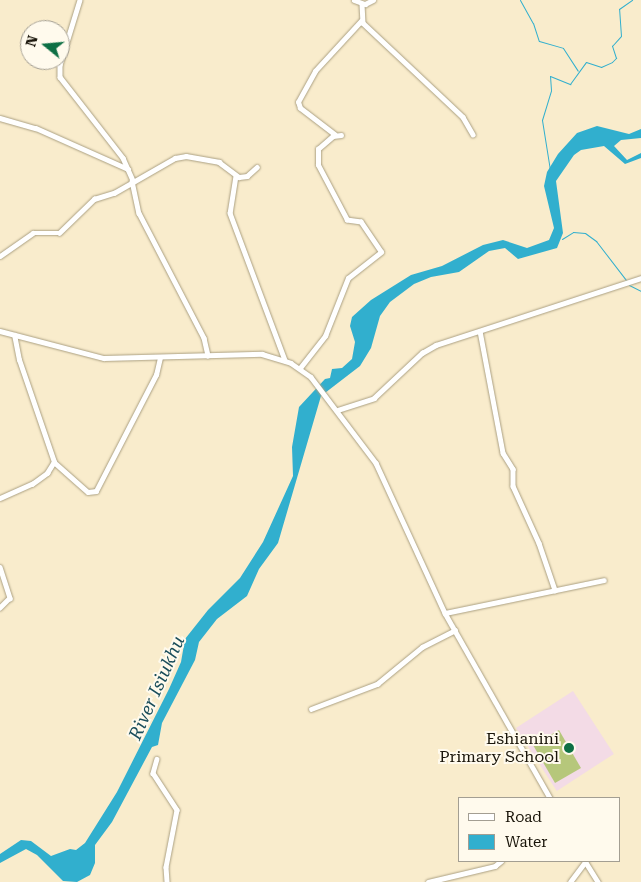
<!DOCTYPE html>
<style>
body{margin:0}
#map{position:relative;width:641px;height:882px;overflow:hidden;background:#f9eccc;font-family:"Roboto Serif",serif}
div>[style]{position:absolute}
[style*='--x']{left:calc(var(--x)*1px);top:calc(var(--y)*1px);width:calc(var(--w)*1px);rotate:calc(var(--a)*1deg)}
.education>*{inset:0;background:#f3dbe6;transform-origin:0 0}
.green>*{inset:0;background:#b6c77b;transform-origin:0 0}
.water>*{inset:0;background:#31afce}
.stream>*{height:1px;margin:-0.5px;padding:0 0.5px;transform-origin:0.5px;border-radius:0.5px;background:#31afce}
.roads{filter:drop-shadow(0 0 1px #aba082) drop-shadow(0 0 1px #aba082)}
.minor>*{height:4.5px;margin:-2.25px;padding:0 2.25px;transform-origin:2.25px;border-radius:2.25px;background:#fff}
.dots>*{width:14px;height:14px;translate:-50% -50%;box-sizing:border-box;border:2px solid #fffaed;border-radius:50%}
span{translate:-50% -50%;white-space:nowrap;text-align:center;line-height:1.15;-webkit-text-stroke:4px #fffaed;paint-order:stroke}
.poi-label{font-size:16px;color:#191409}
.right{translate:-100% -50%;text-align:right}
.water-label{font-size:18px;color:#1a4d5a;font-style:italic}
.legend{position:absolute;left:458px;top:797px;width:162px;height:65px;box-sizing:border-box;background:#fffaed;border:1px solid #a39e92;margin:0;padding:6px 9px;list-style:none;font-size:15px;color:#191409}
.legend li{display:flex;align-items:center;gap:10px;height:25px}
.legend b{width:25px;border:1px solid #a39e92}
.north{position:absolute;left:20px;top:20px;width:50px;height:50px;box-sizing:border-box;background:#fffaed;border:1px solid #a39e92;border-radius:50%;rotate:287deg;font-size:14px;font-weight:700;line-height:20px;text-align:center;color:#191409}
.north::after{content:'';display:block;margin:auto;width:18px;height:22px;background:#0d6f44;clip-path:polygon(50% 0,100% 100%,50% 72%,0 100%)}
</style>
<div id="map">
<div class="education">
<i style="left:573px;top:691px;width:75px;height:68px;rotate:57deg"></i>
</div>
<div class="green">
<i style="left:559px;top:730px;width:44px;height:30px;rotate:60deg"></i>
</div>
<div class="water">
<i style="clip-path:polygon(597px 126px,629px 134px,641px 129px,641px 138px,621px 140px,614px 146px,627px 160px,641px 153px,641px 158px,625px 164px,604px 146px,581px 150px,574px 155px,556px 181px,563px 233px,557px 248px,518px 259px,505px 248px,489px 251px,459px 272px,431px 277px,414px 284px,390px 302px,380px 316px,371px 348px,360px 366px,321px 396px,278px 543px,259px 569px,247px 596px,217px 619px,199px 642px,195px 660px,162px 723px,158px 745px,152px 747px,112px 822px,95px 845px,95px 863px,90px 875px,77px 882px,63px 881px,37px 855px,26px 849px,0 863px,0 854px,21px 840px,31px 841px,51px 856px,70px 849px,76px 850px,85px 843px,117px 792px,169px 689px,181px 662px,185px 639px,208px 610px,240px 578px,263px 542px,293px 476px,292px 447px,299px 407px,325px 379px,330px 378px,332px 369px,342px 368px,352px 359px,355px 342px,350px 326px,352px 317px,371px 300px,411px 275px,442px 266px,483px 245px,503px 240px,527px 248px,549px 240px,554px 228px,544px 186px,547px 172px,558px 154px,577px 133px)"></i>
</div>
<div class="stream">
<i style="--x:520;--y:0;--w:26;--a:61"></i>
<i style="--x:533;--y:23;--w:19;--a:72"></i>
<i style="--x:539;--y:41;--w:25;--a:16"></i>
<i style="--x:563;--y:48;--w:27;--a:57"></i>
<i style="--x:550;--y:170;--w:51;--a:-99.1"></i>
<i style="--x:542;--y:120;--w:31;--a:-73"></i>
<i style="--x:551;--y:90;--w:14;--a:-94"></i>
<i style="--x:550;--y:76;--w:22;--a:22"></i>
<i style="--x:570;--y:84;--w:27;--a:-54"></i>
<i style="--x:586;--y:62;--w:16;--a:18"></i>
<i style="--x:601;--y:67;--w:12;--a:-24"></i>
<i style="--x:612;--y:62;--w:6;--a:-45"></i>
<i style="--x:616;--y:58;--w:13;--a:-108"></i>
<i style="--x:612;--y:46;--w:13;--a:-48"></i>
<i style="--x:621;--y:36;--w:27;--a:-94"></i>
<i style="--x:619;--y:9;--w:16;--a:-35"></i>
<i style="--x:562;--y:239;--w:13;--a:-32"></i>
<i style="--x:573;--y:232;--w:12;--a:5"></i>
<i style="--x:585;--y:233;--w:14;--a:36"></i>
<i style="--x:596;--y:241;--w:49;--a:52.4"></i>
<i style="--x:629;--y:285;--w:13;--a:27"></i>
</div>
<div class="roads">
<div class="minor">
<i style="--x:80;--y:0;--w:68;--a:107.1"></i>
<i style="--x:60;--y:65;--w:12;--a:90"></i>
<i style="--x:60;--y:77;--w:103;--a:52.1"></i>
<i style="--x:123;--y:158;--w:24;--a:66"></i>
<i style="--x:354;--y:0;--w:12;--a:20"></i>
<i style="--x:365;--y:4;--w:9;--a:-27"></i>
<i style="--x:362;--y:4;--w:19;--a:87"></i>
<i style="--x:363;--y:23;--w:137;--a:43.2"></i>
<i style="--x:463;--y:117;--w:20;--a:60"></i>
<i style="--x:0;--y:118;--w:37;--a:16"></i>
<i style="--x:36;--y:128;--w:101;--a:24"></i>
<i style="--x:335;--y:135;--w:44;--a:-142.4"></i>
<i style="--x:300;--y:108;--w:6;--a:-108"></i>
<i style="--x:298;--y:102;--w:35;--a:-61"></i>
<i style="--x:315;--y:71;--w:68;--a:-47.4"></i>
<i style="--x:236;--y:176;--w:37;--a:99"></i>
<i style="--x:230;--y:213;--w:157;--a:69.5"></i>
<i style="--x:132;--y:181;--w:33;--a:78"></i>
<i style="--x:139;--y:213;--w:141;--a:62.5"></i>
<i style="--x:204;--y:338;--w:18;--a:77"></i>
<i style="--x:0;--y:256;--w:40;--a:-34.9"></i>
<i style="--x:33;--y:233;--w:26;--a:0"></i>
<i style="--x:59;--y:233;--w:49;--a:-44.2"></i>
<i style="--x:94;--y:199;--w:21;--a:-17"></i>
<i style="--x:114;--y:193;--w:70;--a:-29.8"></i>
<i style="--x:175;--y:158;--w:11;--a:-10"></i>
<i style="--x:186;--y:156;--w:34;--a:10"></i>
<i style="--x:219;--y:162;--w:25;--a:37"></i>
<i style="--x:239;--y:177;--w:8;--a:-7"></i>
<i style="--x:247;--y:176;--w:13;--a:-42"></i>
<i style="--x:0;--y:331;--w:107;--a:14.6"></i>
<i style="--x:104;--y:358;--w:158;--a:-1.5"></i>
<i style="--x:262;--y:354;--w:30;--a:17"></i>
<i style="--x:291;--y:363;--w:24;--a:35"></i>
<i style="--x:311;--y:377;--w:108;--a:52.9"></i>
<i style="--x:376;--y:463;--w:165;--a:65.3"></i>
<i style="--x:445;--y:613;--w:213;--a:60.4"></i>
<i style="--x:480;--y:331;--w:124;--a:79.3"></i>
<i style="--x:503;--y:453;--w:19;--a:58"></i>
<i style="--x:513;--y:469;--w:17;--a:90"></i>
<i style="--x:513;--y:486;--w:63;--a:65.5"></i>
<i style="--x:539;--y:543;--w:50;--a:71.2"></i>
<i style="--x:300;--y:368;--w:41;--a:-52"></i>
<i style="--x:325;--y:336;--w:62;--a:-68.4"></i>
<i style="--x:348;--y:278;--w:42;--a:-38.2"></i>
<i style="--x:381;--y:252;--w:36;--a:-124"></i>
<i style="--x:361;--y:222;--w:14;--a:-172"></i>
<i style="--x:347;--y:220;--w:62;--a:-117.8"></i>
<i style="--x:318;--y:165;--w:16;--a:-90"></i>
<i style="--x:318;--y:149;--w:20;--a:-41"></i>
<i style="--x:333;--y:136;--w:8;--a:-7"></i>
<i style="--x:338;--y:410;--w:38;--a:-18"></i>
<i style="--x:374;--y:398;--w:66;--a:-43.2"></i>
<i style="--x:422;--y:353;--w:16;--a:-30"></i>
<i style="--x:436;--y:345;--w:216;--a:-18.1"></i>
<i style="--x:54;--y:462;--w:45;--a:41.4"></i>
<i style="--x:88;--y:492;--w:8;--a:-7"></i>
<i style="--x:96;--y:491;--w:131;--a:-62.7"></i>
<i style="--x:156;--y:375;--w:17;--a:-77"></i>
<i style="--x:0;--y:498;--w:35;--a:-24"></i>
<i style="--x:32;--y:484;--w:19;--a:-36"></i>
<i style="--x:47;--y:473;--w:13;--a:-58"></i>
<i style="--x:54;--y:462;--w:108;--a:-108.9"></i>
<i style="--x:19;--y:360;--w:25;--a:-101"></i>
<i style="--x:0;--y:567;--w:33;--a:72"></i>
<i style="--x:10;--y:598;--w:14;--a:135"></i>
<i style="--x:445;--y:613;--w:162;--a:-11.7"></i>
<i style="--x:311;--y:709;--w:71;--a:-20.7"></i>
<i style="--x:377;--y:684;--w:58;--a:-39.4"></i>
<i style="--x:422;--y:647;--w:37;--a:-27"></i>
<i style="--x:157;--y:759;--w:15;--a:106"></i>
<i style="--x:153;--y:773;--w:44;--a:57"></i>
<i style="--x:177;--y:810;--w:58;--a:100.9"></i>
<i style="--x:166;--y:867;--w:15;--a:86"></i>
<i style="--x:585;--y:861;--w:25;--a:58"></i>
<i style="--x:428;--y:882;--w:69;--a:-13.4"></i>
<i style="--x:495;--y:866;--w:8;--a:-40"></i>
<i style="--x:570;--y:882;--w:26;--a:-53"></i>
</div>
</div>
<div class="dots">
<i style="left:569px;top:748px;background:#0d6f44"></i>
</div>
<div class="poi-label">
<span class="right" style="left:559px;top:748px">Eshianini<br>Primary School</span>
</div>
<div class="water-label">
<span style="left:157px;top:688px;rotate:-66deg">River Isiukhu</span>
</div>
<ul class="legend">
<li><b style="height:6px;background:#fff"></b>Road</li>
<li><b style="height:14px;background:#31afce"></b>Water</li>
</ul>
<div class="north">N</div>
</div>
